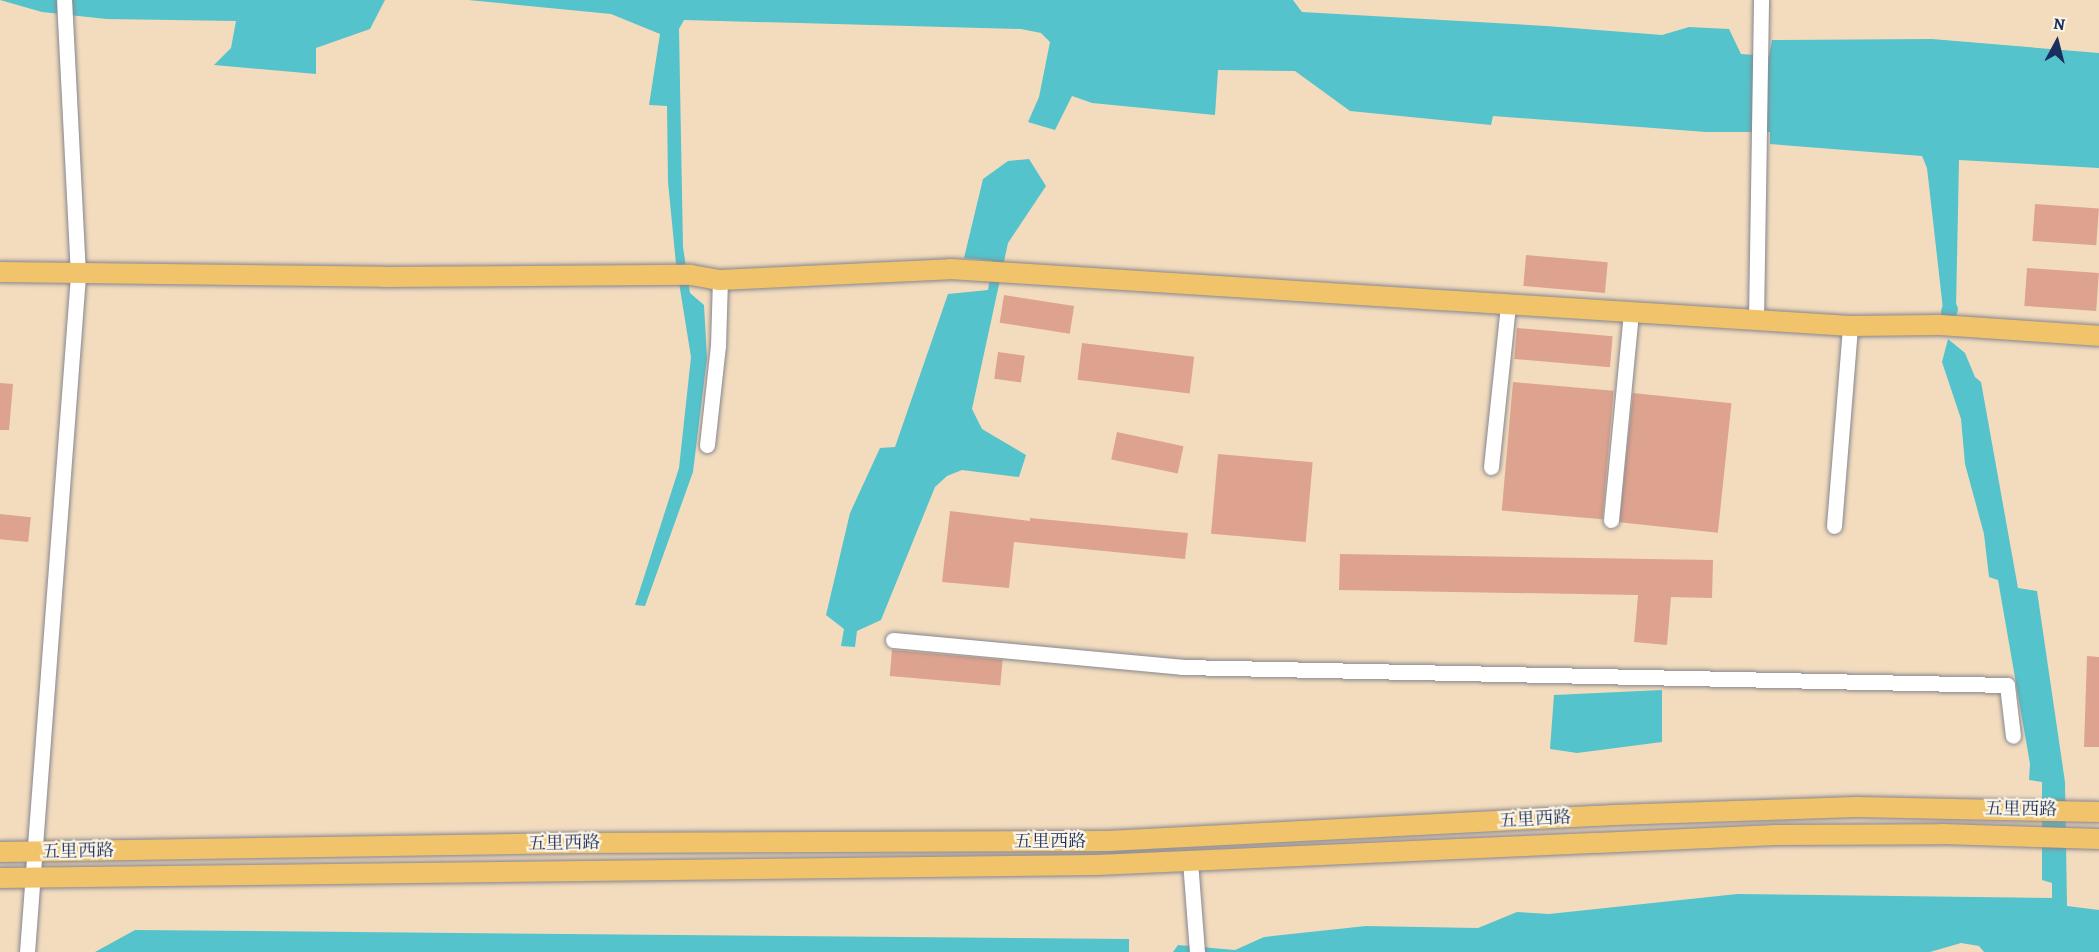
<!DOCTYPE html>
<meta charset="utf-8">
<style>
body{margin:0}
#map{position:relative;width:2099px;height:952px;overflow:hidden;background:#f3dcbe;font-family:Alegreya,"Noto Serif SC",serif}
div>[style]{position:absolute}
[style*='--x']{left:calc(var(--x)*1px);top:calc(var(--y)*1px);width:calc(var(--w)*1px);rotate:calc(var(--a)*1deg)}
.water>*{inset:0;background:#55c3cb}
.canal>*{height:16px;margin:-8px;padding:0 8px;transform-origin:8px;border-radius:8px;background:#55c3cb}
.building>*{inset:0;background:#dda38e;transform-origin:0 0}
.roads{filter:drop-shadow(0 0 2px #87868e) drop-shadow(0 0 2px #87868e)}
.minor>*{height:15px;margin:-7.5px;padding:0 7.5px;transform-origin:7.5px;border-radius:7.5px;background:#fff}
.major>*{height:20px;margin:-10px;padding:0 10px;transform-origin:10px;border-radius:10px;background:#f1c36a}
span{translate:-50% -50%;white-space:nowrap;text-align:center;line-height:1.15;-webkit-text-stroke:4.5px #fcf5e5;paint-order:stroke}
.street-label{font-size:18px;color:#1b2f5e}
.north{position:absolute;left:2027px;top:12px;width:60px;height:60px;-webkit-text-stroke:4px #fcf5e5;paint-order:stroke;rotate:7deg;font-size:16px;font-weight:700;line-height:24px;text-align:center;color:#1b2f5e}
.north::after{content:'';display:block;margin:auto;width:21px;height:27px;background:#1b2f5e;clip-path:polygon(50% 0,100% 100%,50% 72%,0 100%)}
</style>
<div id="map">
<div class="water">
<i style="clip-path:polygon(0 0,385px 0,370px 29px,316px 48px,316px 74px,214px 65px,231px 48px,236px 21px,106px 19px,42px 12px)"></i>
<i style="clip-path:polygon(468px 0,1293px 0,1302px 12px,1546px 26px,1662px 35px,1689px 27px,1729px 29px,1741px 54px,1769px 56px,1772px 40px,1932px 39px,2099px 53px,2099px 168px,1959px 160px,1956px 309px,1943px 309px,1927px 168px,1922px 156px,1770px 144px,1770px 132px,1706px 132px,1493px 116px,1491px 125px,1350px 111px,1295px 71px,1218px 70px,1215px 115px,1092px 103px,1072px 96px,1055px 130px,1028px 122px,1039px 97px,1050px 42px,1041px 33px,1021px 29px,684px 20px,679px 29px,683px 247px,690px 293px,704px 305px,707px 358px,693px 472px,645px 606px,635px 605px,679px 468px,691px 357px,676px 264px,668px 182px,667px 106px,649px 105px,660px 34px,611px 14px)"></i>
<i style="clip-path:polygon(1029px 159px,1046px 186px,1008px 243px,972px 409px,982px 429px,1026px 455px,1019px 477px,962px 470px,947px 476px,935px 487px,881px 620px,857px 631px,855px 647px,841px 646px,844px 629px,826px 615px,850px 513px,880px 448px,895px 447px,948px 294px,988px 290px,993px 261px,964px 258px,983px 179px,1008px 161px)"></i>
<i style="clip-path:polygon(1948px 339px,1965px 353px,1975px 377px,1981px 382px,2018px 588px,2037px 591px,2065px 782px,2067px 906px,2099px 910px,2099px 952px,1984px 952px,1979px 946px,1961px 943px,1930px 952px,1173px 952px,1178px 945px,1235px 950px,1264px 937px,1366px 926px,1478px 928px,1517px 912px,1549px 914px,1737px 894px,2052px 898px,2052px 883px,2042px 880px,2042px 782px,2029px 780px,2030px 764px,1998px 580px,1989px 577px,1984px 534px,1965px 464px,1961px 419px,1942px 362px)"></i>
<i style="clip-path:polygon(1662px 690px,1662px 742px,1577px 753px,1550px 749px,1554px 695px)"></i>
<i style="clip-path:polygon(135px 930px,1129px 939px,1129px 952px,95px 952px)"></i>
</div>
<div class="canal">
<i style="--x:1949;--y:312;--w:3;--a:-72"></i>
</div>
<div class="building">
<i style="left:2035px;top:204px;width:64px;height:37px;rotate:4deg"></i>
<i style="left:1526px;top:255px;width:82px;height:31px;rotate:5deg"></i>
<i style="left:2027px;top:268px;width:72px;height:38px;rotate:4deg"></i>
<i style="left:1004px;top:295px;width:71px;height:28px;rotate:9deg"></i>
<i style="left:1517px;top:328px;width:96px;height:31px;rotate:5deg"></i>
<i style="left:1082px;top:343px;width:113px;height:37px;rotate:7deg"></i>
<i style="left:998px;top:352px;width:27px;height:27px;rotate:8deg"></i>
<i style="left:1513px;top:382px;width:101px;height:129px;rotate:5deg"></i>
<i style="clip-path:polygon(0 383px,13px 384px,9px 430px,0 430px)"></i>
<i style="left:1633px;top:393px;width:99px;height:130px;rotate:6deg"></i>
<i style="left:1117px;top:432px;width:68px;height:28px;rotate:12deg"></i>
<i style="left:1218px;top:454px;width:95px;height:80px;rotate:5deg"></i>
<i style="clip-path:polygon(950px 511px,1030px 521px,1030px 518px,1188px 533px,1185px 559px,1014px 542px,1009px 588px,942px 582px)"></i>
<i style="left:0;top:514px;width:31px;height:25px;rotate:6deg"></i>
<i style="clip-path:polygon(1340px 554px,1713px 560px,1712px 598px,1671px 597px,1667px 645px,1634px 642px,1638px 595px,1339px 590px)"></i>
<i style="left:892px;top:650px;width:111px;height:26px;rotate:5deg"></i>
<i style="clip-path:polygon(2087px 656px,2099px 657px,2099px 747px,2084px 747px)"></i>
</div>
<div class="roads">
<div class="minor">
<i style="--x:1756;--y:320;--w:320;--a:-89.1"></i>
<i style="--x:707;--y:445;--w:100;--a:-83.7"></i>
<i style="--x:718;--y:346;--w:66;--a:-88.3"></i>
<i style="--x:1491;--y:467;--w:164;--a:-84"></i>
<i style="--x:1611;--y:520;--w:209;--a:-84.5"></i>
<i style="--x:1834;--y:526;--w:201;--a:-85.4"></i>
<i style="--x:893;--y:640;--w:290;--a:5.3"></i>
<i style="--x:1182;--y:667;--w:825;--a:1.25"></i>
<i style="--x:2007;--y:685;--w:51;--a:83.3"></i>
<i style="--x:1190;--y:861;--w:91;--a:85.6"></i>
<i style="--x:27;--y:952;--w:679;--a:-85.69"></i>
<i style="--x:78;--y:275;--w:275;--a:-92.9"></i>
</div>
<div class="major">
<i style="--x:0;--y:272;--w:383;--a:0.7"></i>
<i style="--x:383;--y:277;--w:308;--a:-0.4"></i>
<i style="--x:691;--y:275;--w:29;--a:10"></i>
<i style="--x:720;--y:280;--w:230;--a:-2.7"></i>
<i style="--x:950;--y:269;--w:902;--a:3.62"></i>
<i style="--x:1850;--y:326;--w:89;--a:-0.6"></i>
<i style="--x:1939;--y:325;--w:160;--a:3.9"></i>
<i style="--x:0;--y:852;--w:577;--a:-0.89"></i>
<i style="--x:577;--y:843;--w:531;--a:-0.22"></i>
<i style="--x:1108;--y:841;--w:507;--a:-2.94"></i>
<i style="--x:1614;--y:815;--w:242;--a:-1.9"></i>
<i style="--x:1856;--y:807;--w:243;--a:1.2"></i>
<i style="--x:0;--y:878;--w:1097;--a:-0.68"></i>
<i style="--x:1097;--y:865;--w:680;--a:-2.53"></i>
<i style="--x:1776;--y:835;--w:166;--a:-0.3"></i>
<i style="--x:1942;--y:834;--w:157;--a:1.8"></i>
</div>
</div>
<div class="street-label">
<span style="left:2021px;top:809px;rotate:1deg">五里西路</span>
<span style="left:1535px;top:819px;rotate:-3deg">五里西路</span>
<span style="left:1050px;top:841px">五里西路</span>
<span style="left:564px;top:843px;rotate:-1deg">五里西路</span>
<span style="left:78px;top:851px;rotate:-1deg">五里西路</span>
</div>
<div class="north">N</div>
</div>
